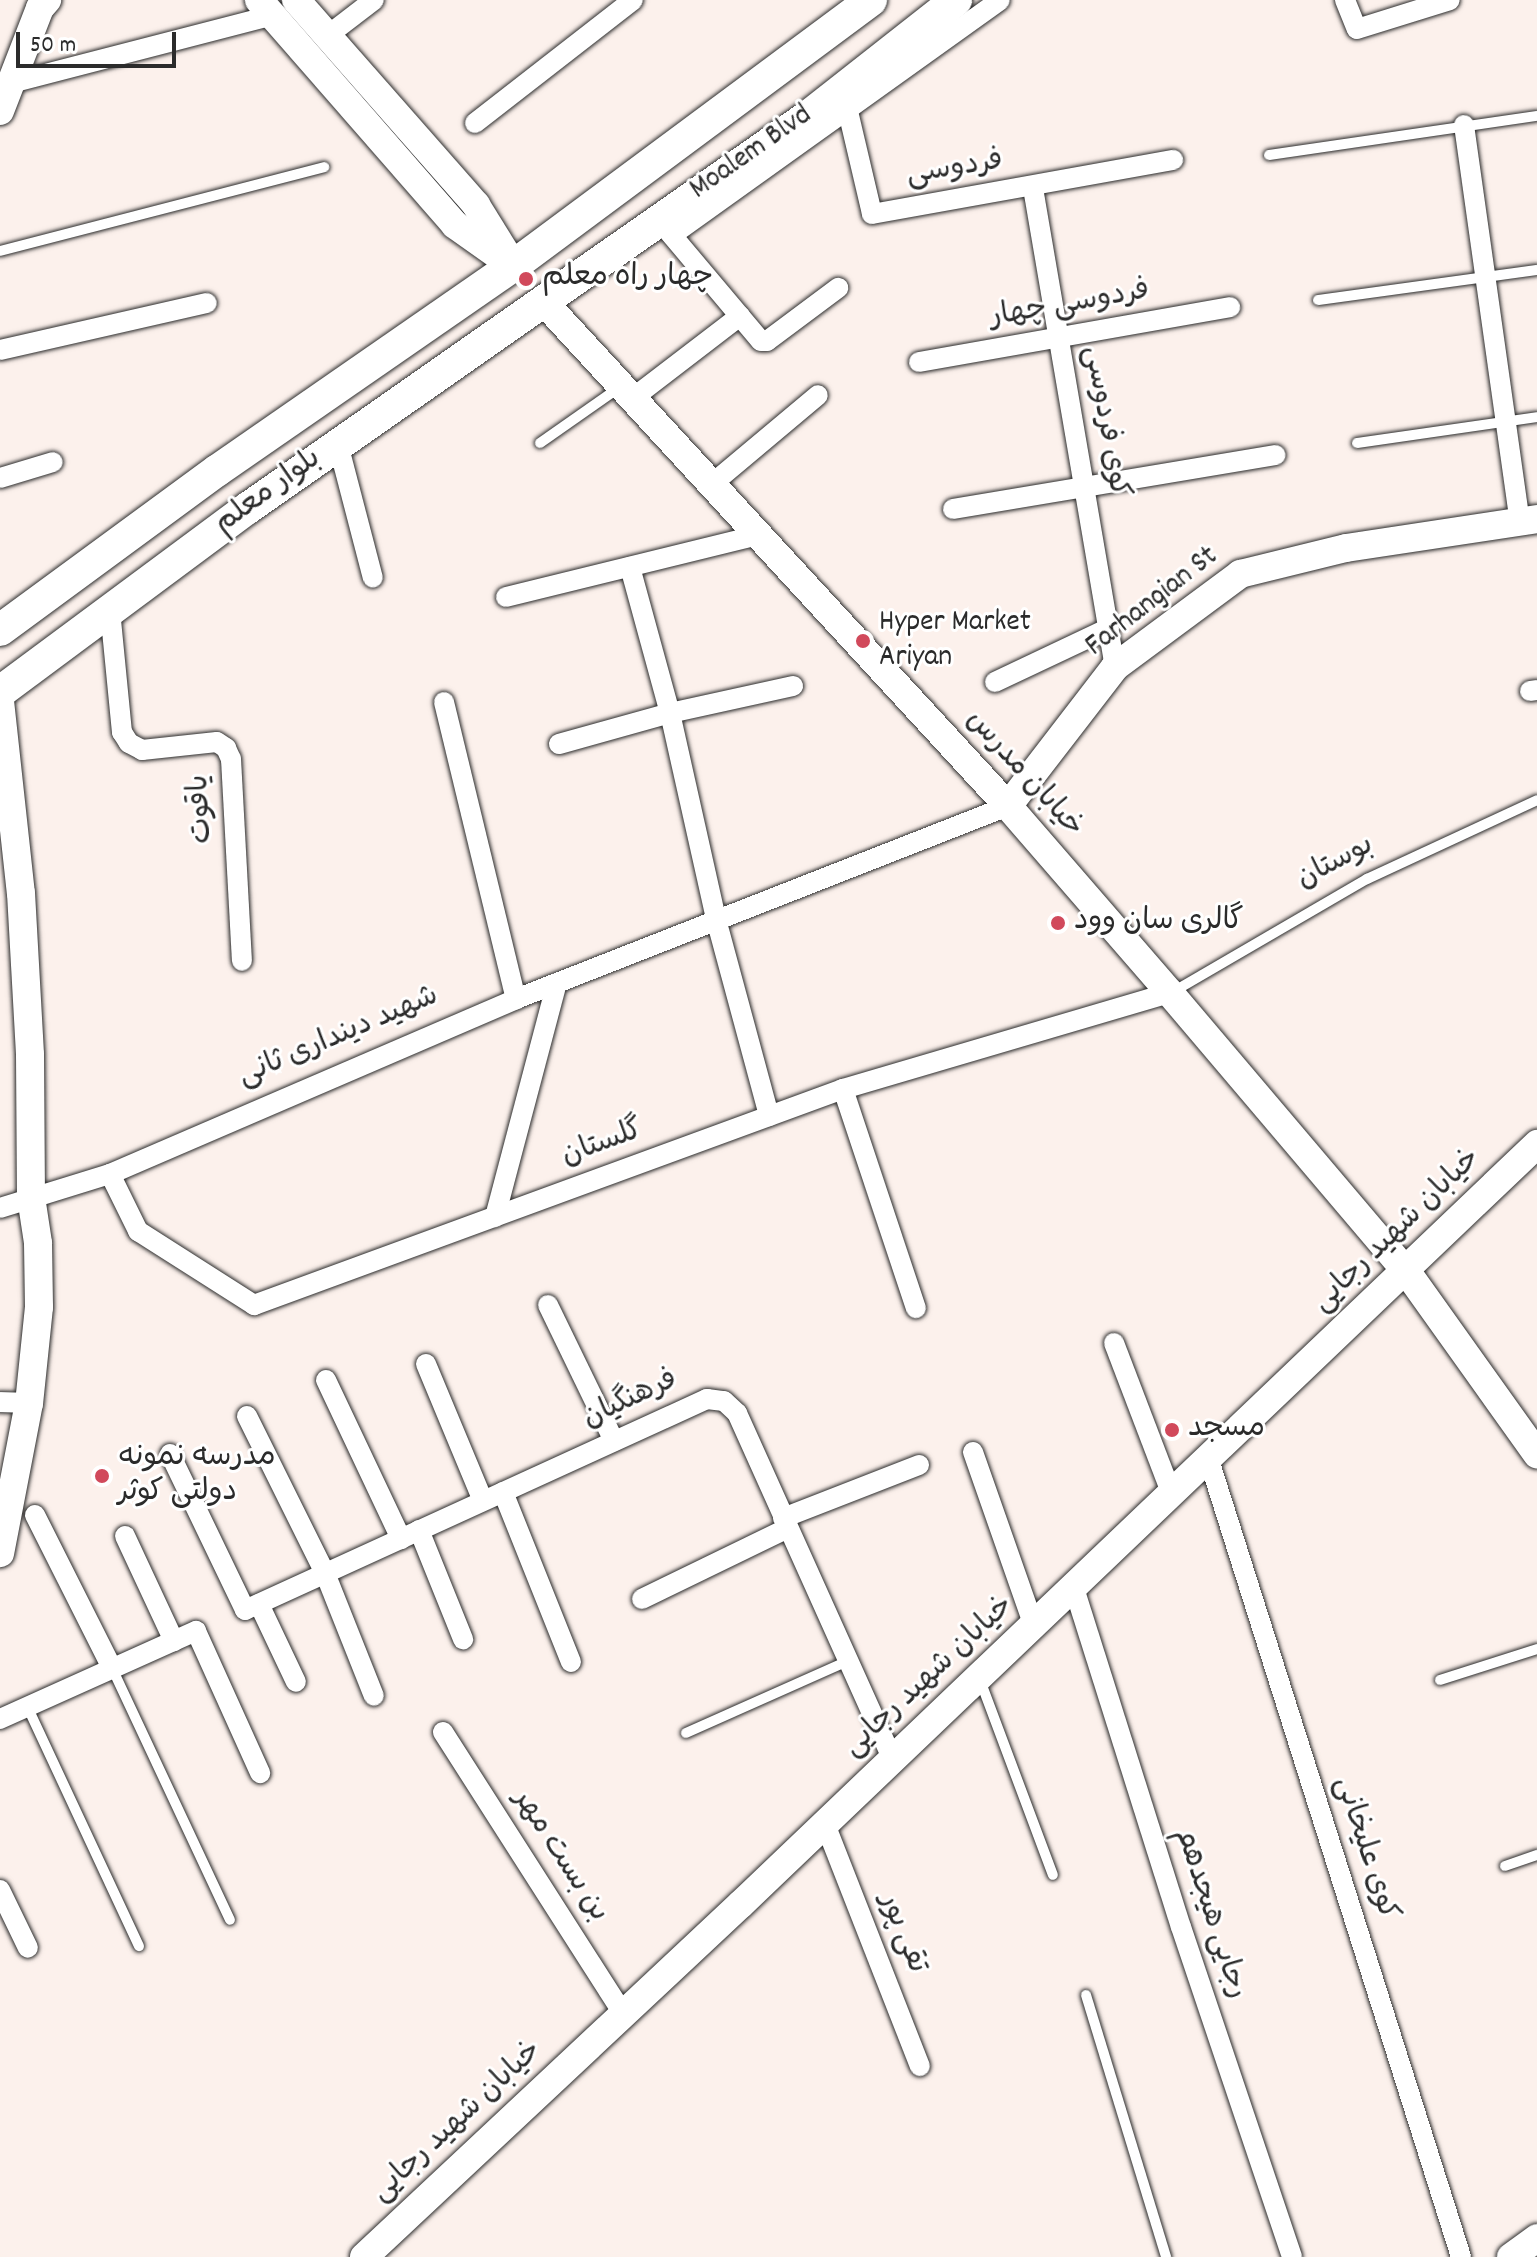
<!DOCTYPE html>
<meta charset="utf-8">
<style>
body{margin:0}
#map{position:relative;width:1537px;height:2257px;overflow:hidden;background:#fcf1ec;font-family:Dekko,"Playpen Sans Arabic",sans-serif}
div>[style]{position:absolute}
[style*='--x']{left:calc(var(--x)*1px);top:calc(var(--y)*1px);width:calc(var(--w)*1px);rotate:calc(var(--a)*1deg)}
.roads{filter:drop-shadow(0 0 2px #2b2b2b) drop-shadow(0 0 2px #2b2b2b)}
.lane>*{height:10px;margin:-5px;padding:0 5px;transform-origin:5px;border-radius:5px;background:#fff}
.street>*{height:20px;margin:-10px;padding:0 10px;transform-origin:10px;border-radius:10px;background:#fff}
.secondary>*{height:28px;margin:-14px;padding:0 14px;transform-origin:14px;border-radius:14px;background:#fff}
.primary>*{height:32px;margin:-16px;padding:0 16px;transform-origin:16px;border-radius:16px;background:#fff}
.dots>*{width:22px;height:22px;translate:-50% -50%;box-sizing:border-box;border:4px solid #fff;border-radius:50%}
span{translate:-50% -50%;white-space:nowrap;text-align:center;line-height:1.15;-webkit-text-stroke:6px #fff;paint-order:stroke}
.street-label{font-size:30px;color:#2b2b2b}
.poi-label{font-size:30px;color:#2b2b2b}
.left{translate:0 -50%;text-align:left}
.scale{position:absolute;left:16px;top:32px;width:160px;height:36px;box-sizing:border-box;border:4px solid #2b2b2b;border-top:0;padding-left:10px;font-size:24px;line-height:28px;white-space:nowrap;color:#2b2b2b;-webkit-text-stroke:6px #fff;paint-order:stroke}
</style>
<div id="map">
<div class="roads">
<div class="lane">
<i style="--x:1269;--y:155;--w:271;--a:-8.3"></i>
<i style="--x:0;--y:251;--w:335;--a:-14.5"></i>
<i style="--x:1318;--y:300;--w:221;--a:-7.8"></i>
<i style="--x:540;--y:443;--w:98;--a:-35"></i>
<i style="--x:1357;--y:443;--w:182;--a:-8.2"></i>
<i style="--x:1171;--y:993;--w:227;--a:-30.2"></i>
<i style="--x:1367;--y:879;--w:187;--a:-24.9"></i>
<i style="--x:112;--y:1668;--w:278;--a:64.9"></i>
<i style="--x:980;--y:1680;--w:208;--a:69.5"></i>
<i style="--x:1440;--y:1680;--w:102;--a:-17.7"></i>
<i style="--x:27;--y:1706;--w:265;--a:65"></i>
<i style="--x:686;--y:1733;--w:177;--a:-24"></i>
<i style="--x:1505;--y:1866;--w:34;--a:-19"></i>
<i style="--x:1086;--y:1995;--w:274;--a:73"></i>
</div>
<div class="street">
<i style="--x:1345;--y:0;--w:31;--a:68"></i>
<i style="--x:1357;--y:29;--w:97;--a:-17.3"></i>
<i style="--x:327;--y:36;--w:59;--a:-37.5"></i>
<i style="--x:7;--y:84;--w:275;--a:-14.5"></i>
<i style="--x:843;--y:90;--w:127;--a:76.8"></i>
<i style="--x:872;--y:214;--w:306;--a:-10.2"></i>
<i style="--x:475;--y:123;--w:200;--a:-37.9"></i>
<i style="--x:1464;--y:125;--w:401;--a:82"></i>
<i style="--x:1033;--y:188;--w:486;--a:80.3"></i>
<i style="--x:664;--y:226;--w:150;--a:49.9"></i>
<i style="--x:761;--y:341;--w:6;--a:0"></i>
<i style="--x:767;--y:341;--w:89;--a:-36.7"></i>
<i style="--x:672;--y:235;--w:403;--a:-35.6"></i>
<i style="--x:0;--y:350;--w:212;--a:-12.8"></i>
<i style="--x:919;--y:362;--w:316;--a:-10"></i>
<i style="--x:633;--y:398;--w:135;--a:-37.5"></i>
<i style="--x:338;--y:444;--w:138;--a:75.4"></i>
<i style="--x:0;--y:478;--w:55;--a:-16.8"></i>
<i style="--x:712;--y:484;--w:138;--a:-40"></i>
<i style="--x:953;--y:509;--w:327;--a:-9.5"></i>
<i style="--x:630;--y:567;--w:151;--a:74.7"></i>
<i style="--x:670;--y:713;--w:211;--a:77.4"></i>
<i style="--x:716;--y:919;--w:204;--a:74.9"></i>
<i style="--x:506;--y:597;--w:260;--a:-13.8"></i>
<i style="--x:110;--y:610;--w:123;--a:84.4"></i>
<i style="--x:122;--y:732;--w:13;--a:58"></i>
<i style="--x:129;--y:743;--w:15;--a:28"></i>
<i style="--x:142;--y:750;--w:75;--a:-6.1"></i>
<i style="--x:217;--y:742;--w:11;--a:34"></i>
<i style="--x:226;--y:748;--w:12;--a:66"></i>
<i style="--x:231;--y:759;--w:202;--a:86.9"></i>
<i style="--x:995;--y:682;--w:126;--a:-25.3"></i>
<i style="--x:1530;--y:691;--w:7;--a:-8"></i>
<i style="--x:444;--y:702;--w:306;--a:76.4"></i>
<i style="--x:559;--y:744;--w:115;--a:-15.6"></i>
<i style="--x:670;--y:713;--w:126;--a:-12.4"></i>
<i style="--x:843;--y:1089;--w:231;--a:71.6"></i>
<i style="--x:110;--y:1174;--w:64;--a:63.8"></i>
<i style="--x:138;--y:1231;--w:138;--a:32.5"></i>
<i style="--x:254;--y:1305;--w:627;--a:-20.14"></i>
<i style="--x:843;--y:1089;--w:341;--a:-16.4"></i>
<i style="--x:0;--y:1208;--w:115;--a:-17.2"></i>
<i style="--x:110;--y:1174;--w:442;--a:-23.3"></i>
<i style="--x:516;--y:999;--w:529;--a:-21.42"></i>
<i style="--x:495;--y:1217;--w:242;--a:-75.2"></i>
<i style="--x:548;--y:1305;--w:151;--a:64.1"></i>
<i style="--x:1114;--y:1343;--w:163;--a:69.1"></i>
<i style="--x:426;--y:1364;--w:148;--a:67.4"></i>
<i style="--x:326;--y:1380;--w:176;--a:64.7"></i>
<i style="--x:0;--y:1402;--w:29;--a:2"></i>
<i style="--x:247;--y:1416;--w:175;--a:63.6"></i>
<i style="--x:325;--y:1573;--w:132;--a:68.3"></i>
<i style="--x:973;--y:1452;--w:184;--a:70.7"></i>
<i style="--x:170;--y:1454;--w:173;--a:64.3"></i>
<i style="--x:245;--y:1610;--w:508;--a:-24.55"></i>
<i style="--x:707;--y:1399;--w:17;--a:7"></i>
<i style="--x:724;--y:1401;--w:18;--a:43"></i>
<i style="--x:737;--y:1413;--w:380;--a:65.8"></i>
<i style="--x:1209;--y:1460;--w:836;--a:72.45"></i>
<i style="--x:503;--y:1492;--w:183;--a:68.2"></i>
<i style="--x:35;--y:1515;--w:171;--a:63.3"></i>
<i style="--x:783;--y:1518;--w:146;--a:-21.3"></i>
<i style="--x:419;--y:1530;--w:118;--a:68"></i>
<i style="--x:125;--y:1536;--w:116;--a:65"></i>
<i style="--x:1074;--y:1588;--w:355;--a:72.5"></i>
<i style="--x:1181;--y:1927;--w:348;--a:71.4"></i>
<i style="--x:642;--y:1599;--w:162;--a:-25.9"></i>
<i style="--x:259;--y:1604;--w:86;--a:64.6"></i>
<i style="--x:0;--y:1719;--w:215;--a:-24.2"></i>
<i style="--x:196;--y:1631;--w:156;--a:65.7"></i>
<i style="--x:443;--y:1732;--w:335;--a:57.4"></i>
<i style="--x:825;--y:1824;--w:260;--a:68.6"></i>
<i style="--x:0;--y:1890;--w:64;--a:64.2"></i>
</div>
<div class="secondary">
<i style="--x:259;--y:0;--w:298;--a:48.9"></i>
<i style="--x:455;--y:225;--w:71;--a:35.3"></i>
<i style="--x:296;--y:0;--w:273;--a:48.7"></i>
<i style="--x:476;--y:205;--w:59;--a:58.2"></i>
<i style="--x:0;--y:111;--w:110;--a:-68.8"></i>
<i style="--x:40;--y:8;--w:11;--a:-49"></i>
<i style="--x:542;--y:300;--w:688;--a:47.36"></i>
<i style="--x:1008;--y:806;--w:247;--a:49.1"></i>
<i style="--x:1170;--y:993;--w:366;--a:49.7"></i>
<i style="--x:1407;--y:1272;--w:224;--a:54.5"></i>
<i style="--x:0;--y:701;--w:193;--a:83.8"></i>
<i style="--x:21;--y:893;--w:162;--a:86.8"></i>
<i style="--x:30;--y:1055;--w:142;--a:89.6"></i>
<i style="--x:31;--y:1197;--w:47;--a:81.3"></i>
<i style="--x:38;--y:1243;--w:64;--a:89.1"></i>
<i style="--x:39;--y:1307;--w:97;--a:95.9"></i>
<i style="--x:29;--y:1403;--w:153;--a:100.9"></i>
<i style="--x:1008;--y:806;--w:175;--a:-52.4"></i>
<i style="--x:1115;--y:667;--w:156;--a:-36.6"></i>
<i style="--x:1240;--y:574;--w:109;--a:-13.8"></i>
<i style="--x:1346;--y:548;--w:193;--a:-8.6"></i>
<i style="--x:364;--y:2257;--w:516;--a:-43.12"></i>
<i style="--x:741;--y:1904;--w:1101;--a:-43.67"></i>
<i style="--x:1511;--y:2257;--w:32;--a:-36"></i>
</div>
<div class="primary">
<i style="--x:0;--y:630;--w:270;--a:-36.3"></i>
<i style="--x:218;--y:470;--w:359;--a:-34.7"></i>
<i style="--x:513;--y:266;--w:446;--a:-36.6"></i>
<i style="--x:0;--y:692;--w:309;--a:-36.6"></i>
<i style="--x:248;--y:508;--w:686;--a:-34.96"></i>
<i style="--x:810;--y:115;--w:186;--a:-38.2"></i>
</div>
</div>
<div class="dots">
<i style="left:526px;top:279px;background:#d1495b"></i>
<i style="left:863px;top:641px;background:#d1495b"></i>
<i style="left:1058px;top:923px;background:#d1495b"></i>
<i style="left:1172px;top:1430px;background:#d1495b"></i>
<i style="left:102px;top:1476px;background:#d1495b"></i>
</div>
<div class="street-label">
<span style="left:752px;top:154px;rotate:-35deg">Moalem Blvd</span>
<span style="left:955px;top:170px;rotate:-9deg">فردوسی</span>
<span style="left:1070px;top:306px;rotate:-10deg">فردوسی چهار</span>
<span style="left:1104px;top:422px;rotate:80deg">کوی فردوسی</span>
<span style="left:269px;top:493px;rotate:-36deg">بلوار معلم</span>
<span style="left:1153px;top:603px;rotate:-38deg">Farhangian St</span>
<span style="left:1023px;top:775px;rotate:48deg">خیابان مدرس</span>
<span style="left:203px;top:809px;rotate:-93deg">یاقوت</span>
<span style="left:1336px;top:864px;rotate:-28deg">بوستان</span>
<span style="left:339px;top:1038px;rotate:-23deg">شهید دینداری ثانی</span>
<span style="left:603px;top:1145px;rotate:-20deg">گلستان</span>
<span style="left:1398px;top:1232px;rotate:-44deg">خیابان شهید رجایی</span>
<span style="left:631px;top:1401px;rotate:-25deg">فرهنگیان</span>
<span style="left:930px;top:1678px;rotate:-43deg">خیابان شهید رجایی</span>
<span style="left:1364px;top:1849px;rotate:72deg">کوی علیخانی</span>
<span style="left:559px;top:1857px;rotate:57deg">بن بست مهر</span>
<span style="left:1209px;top:1914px;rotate:72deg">رجایی هیجدهم</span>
<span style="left:901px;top:1934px;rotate:68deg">تقی پور</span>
<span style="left:458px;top:2123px;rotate:-43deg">خیابان شهید رجایی</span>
</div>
<div class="poi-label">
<span class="left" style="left:542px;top:279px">چهار راه معلم</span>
<span class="left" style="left:879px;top:641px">Hyper Market<br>Ariyan</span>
<span class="left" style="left:1074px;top:923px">گالری سان وود</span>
<span class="left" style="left:1188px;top:1430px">مسجد</span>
<span class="left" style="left:118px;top:1476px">مدرسه نمونه<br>دولتی کوثر</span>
</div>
<div class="scale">50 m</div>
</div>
